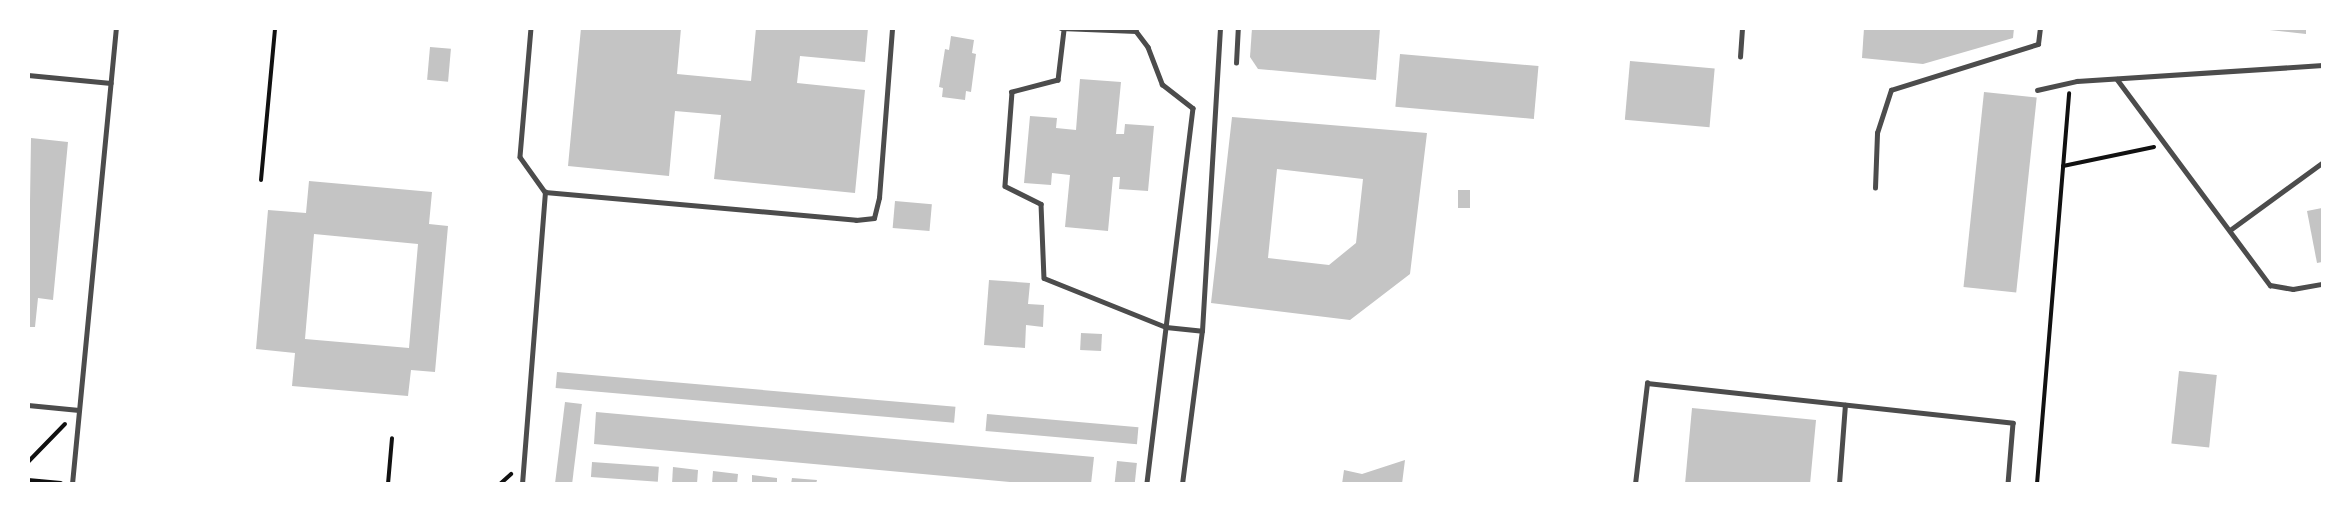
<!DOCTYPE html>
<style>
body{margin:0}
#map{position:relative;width:2351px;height:512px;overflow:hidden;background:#fff;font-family:"Sofia Sans Condensed",sans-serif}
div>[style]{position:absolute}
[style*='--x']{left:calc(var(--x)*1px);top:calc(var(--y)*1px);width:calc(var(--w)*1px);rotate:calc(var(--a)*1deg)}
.building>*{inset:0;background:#c4c4c4;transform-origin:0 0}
.path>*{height:4px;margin:-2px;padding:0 2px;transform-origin:2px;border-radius:2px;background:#111}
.service>*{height:4.5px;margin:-2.25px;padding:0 2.25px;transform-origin:2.25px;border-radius:2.25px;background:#4c4c4c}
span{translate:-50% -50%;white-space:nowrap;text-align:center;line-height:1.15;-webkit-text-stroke:4.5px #fff;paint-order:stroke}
.frame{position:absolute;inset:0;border:30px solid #fff;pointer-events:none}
</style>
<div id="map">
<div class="building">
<i style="clip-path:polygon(581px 28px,681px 28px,677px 74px,751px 81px,756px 28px,868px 28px,865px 62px,800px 56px,797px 83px,865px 90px,855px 193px,714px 179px,721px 115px,675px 111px,669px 176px,568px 166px)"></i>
<i style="clip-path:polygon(1252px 28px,1380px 28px,1376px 80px,1258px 69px,1250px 57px)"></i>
<i style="clip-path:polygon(1864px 28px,2014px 28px,2013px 38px,1923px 64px,1862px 58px)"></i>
<i style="clip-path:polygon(2251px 28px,2306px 28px,2306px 34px)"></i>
<i style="clip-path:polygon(951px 36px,974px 40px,972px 53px,976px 54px,971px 92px,966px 91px,965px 100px,942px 97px,943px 88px,939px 87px,945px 49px,949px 50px)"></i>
<i style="left:430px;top:47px;width:21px;height:33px;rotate:5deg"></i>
<i style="left:1400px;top:54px;width:139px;height:53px;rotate:5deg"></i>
<i style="left:1630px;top:61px;width:85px;height:59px;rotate:5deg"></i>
<i style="clip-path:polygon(1080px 79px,1121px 82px,1116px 134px,1124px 134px,1125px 124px,1154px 126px,1148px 191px,1119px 189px,1120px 177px,1113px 177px,1108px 231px,1065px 227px,1070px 175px,1052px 173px,1051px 185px,1024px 183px,1030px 116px,1057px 118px,1056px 128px,1076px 130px)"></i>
<i style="left:1984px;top:92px;width:53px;height:196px;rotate:6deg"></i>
<i style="clip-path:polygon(evenodd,1232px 117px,1427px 133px,1410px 274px,1350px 320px,1211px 303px,1232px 117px,1277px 169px,1363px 179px,1356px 243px,1329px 265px,1268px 258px,1277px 169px)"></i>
<i style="clip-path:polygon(31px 138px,68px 142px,53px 300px,38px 298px,35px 327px,28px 327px)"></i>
<i style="clip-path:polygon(evenodd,309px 181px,432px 192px,429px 224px,448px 226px,435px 372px,411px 370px,408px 396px,292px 386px,295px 353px,256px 349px,268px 210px,306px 213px,309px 181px,314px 234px,418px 244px,409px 348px,305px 339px,314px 234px)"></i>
<i style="left:1458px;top:190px;width:12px;height:18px"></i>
<i style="left:895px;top:201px;width:37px;height:27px;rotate:5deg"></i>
<i style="clip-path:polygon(2322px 208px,2322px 262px,2317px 263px,2307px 211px)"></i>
<i style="clip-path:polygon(989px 280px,1030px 283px,1028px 304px,1044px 305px,1043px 327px,1026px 325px,1025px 348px,984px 345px)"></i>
<i style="left:1081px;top:333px;width:21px;height:17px;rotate:3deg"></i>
<i style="left:2179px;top:371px;width:38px;height:73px;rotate:6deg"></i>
<i style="left:557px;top:372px;width:400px;height:16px;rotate:5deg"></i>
<i style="left:565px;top:402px;width:17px;height:82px;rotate:7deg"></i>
<i style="clip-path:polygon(1692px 408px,1816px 420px,1810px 484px,1685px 484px)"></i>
<i style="clip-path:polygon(596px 412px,1094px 457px,1091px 484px,1032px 484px,594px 444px)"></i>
<i style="left:987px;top:414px;width:152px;height:17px;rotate:5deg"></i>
<i style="clip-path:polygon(1405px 460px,1402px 484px,1342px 484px,1344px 470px,1362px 474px)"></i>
<i style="left:1117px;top:461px;width:20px;height:23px;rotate:6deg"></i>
<i style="left:592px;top:462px;width:67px;height:15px;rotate:4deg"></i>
<i style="clip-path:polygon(673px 467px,698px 470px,697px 484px,672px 484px)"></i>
<i style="clip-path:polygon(713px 471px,738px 474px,737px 484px,712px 484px)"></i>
<i style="clip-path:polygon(752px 475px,777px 478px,777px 484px,752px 484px)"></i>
<i style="clip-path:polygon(792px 478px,817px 480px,816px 484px,791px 484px)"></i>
</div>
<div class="path">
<i style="--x:2063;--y:166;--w:93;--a:-11.8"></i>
<i style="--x:261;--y:180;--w:153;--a:-84.7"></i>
<i style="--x:28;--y:462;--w:53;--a:-45.8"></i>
<i style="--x:28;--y:480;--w:33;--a:5"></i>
<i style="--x:388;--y:484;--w:46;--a:-85"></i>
<i style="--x:500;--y:484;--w:15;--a:-42"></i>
<i style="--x:2037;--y:484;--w:392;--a:-85.3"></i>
</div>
<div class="service">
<i style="--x:531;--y:28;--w:129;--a:94.9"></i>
<i style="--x:520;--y:157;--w:43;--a:54.5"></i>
<i style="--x:1061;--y:28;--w:75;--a:2.3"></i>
<i style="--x:1136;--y:31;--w:20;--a:53"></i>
<i style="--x:1148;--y:47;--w:40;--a:69"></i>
<i style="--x:1162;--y:84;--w:39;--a:38"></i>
<i style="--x:1193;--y:108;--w:379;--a:97"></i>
<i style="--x:1064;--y:30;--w:50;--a:96.8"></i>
<i style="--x:1058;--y:80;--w:48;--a:165.4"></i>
<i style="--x:1012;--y:92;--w:94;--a:94.3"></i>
<i style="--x:1005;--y:186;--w:40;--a:26.6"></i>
<i style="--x:1041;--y:204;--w:74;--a:87.7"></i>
<i style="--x:1044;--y:278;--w:131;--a:21.9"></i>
<i style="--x:1166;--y:327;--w:36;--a:6"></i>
<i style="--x:1740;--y:57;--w:29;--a:-86"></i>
<i style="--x:1236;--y:63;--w:35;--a:-87"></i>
<i style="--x:28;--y:75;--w:83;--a:5.5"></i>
<i style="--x:2117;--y:79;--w:257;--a:53.4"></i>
<i style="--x:2270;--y:285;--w:23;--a:10"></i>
<i style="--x:2293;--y:289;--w:29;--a:-10"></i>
<i style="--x:2037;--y:90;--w:41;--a:-12.7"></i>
<i style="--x:2077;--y:81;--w:246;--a:-3.7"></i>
<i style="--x:1875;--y:188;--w:55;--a:-87.9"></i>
<i style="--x:1877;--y:133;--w:45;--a:-72"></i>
<i style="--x:1891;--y:90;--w:154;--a:-17.4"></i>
<i style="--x:2038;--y:44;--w:16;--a:-83"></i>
<i style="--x:2230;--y:230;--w:114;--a:-36.1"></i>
<i style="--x:28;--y:405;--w:51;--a:5.6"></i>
<i style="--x:72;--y:484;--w:458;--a:-84.5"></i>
<i style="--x:522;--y:484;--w:293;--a:-85.5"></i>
<i style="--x:545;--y:192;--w:312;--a:5.1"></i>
<i style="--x:856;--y:220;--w:18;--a:-6"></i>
<i style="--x:874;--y:218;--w:21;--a:-76"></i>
<i style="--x:879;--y:198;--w:170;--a:-85.6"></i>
<i style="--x:1182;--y:484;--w:154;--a:-82.6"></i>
<i style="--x:1202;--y:331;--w:304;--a:-86.6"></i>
<i style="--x:1635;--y:484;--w:102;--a:-83.2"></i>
<i style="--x:1647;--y:383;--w:368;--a:6.2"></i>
<i style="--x:2013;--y:423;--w:61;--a:94.7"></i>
<i style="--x:1839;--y:484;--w:79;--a:-85.7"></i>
</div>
<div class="frame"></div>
</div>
